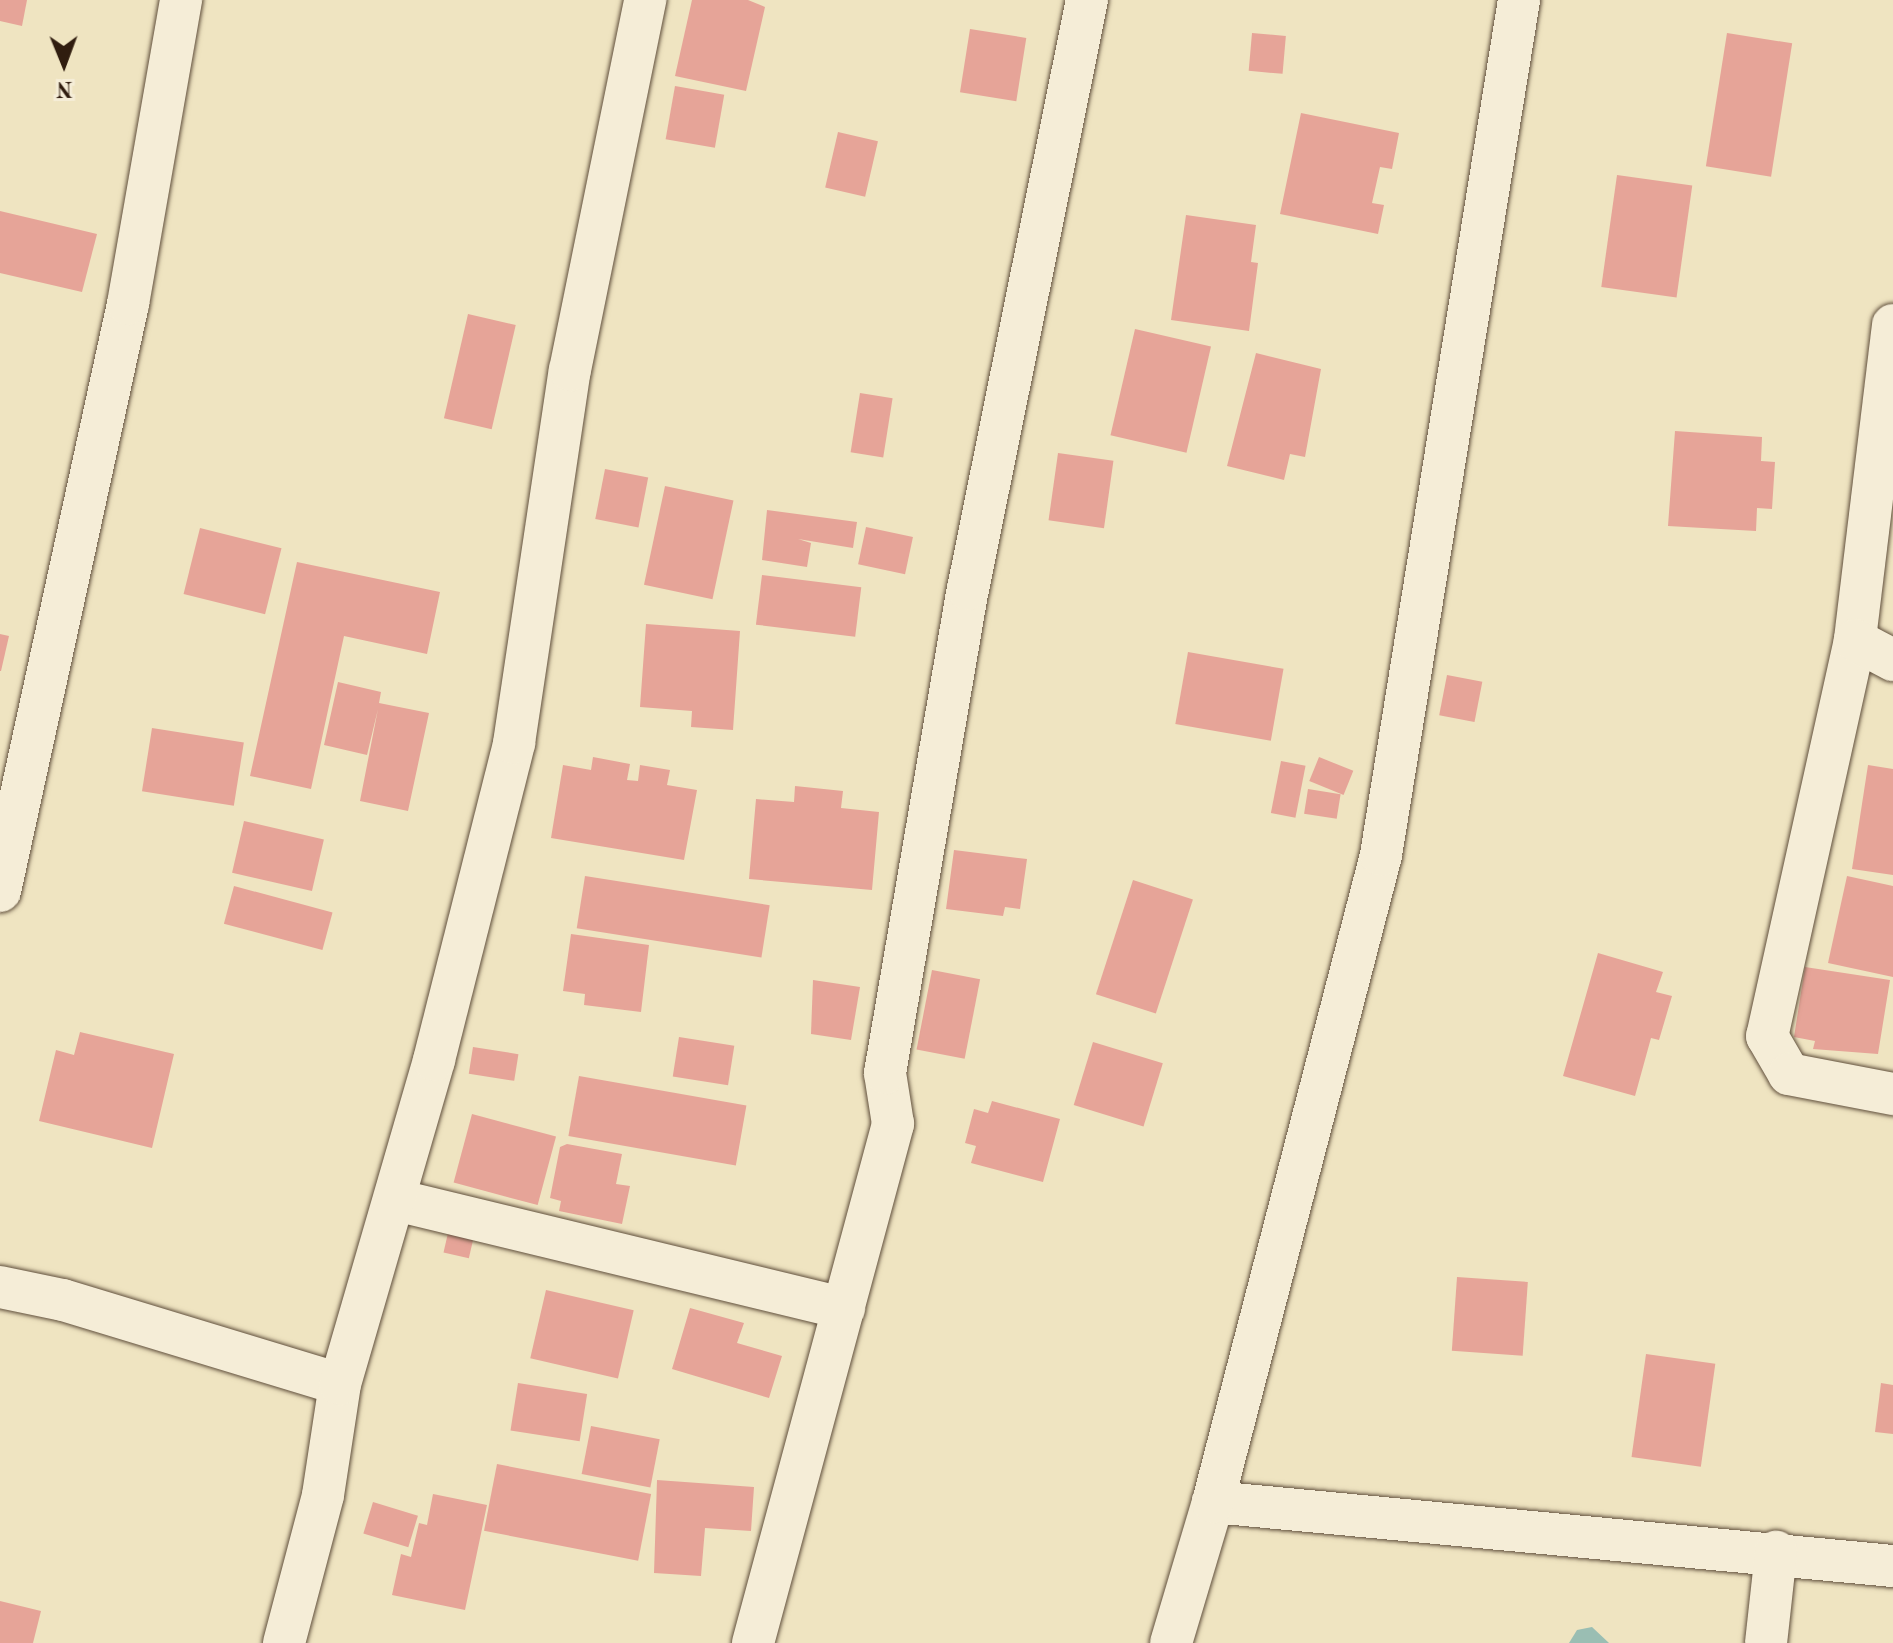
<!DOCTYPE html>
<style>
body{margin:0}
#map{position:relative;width:1893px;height:1643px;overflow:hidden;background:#efe4c1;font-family:"Old Standard TT",serif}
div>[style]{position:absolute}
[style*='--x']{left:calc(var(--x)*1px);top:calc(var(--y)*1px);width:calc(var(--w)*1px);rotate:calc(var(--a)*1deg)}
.water>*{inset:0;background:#9abeb3}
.building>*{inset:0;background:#e6a498;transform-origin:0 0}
.roads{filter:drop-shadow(0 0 2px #604f3c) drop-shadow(0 0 2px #604f3c)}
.street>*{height:42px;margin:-21px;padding:0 21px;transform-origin:21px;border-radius:21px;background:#f5edd7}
span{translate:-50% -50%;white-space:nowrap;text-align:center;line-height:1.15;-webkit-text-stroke:6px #f5edd7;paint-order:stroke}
.north{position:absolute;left:24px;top:24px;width:80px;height:80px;-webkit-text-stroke:6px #f5edd7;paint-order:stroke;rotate:179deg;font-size:22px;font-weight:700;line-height:32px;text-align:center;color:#301d0f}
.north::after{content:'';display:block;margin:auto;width:28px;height:36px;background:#301d0f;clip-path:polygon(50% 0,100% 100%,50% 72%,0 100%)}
</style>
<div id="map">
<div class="water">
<i style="clip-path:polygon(1592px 1627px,1609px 1643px,1569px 1643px,1577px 1630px)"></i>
</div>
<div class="building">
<i style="clip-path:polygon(0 0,27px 0,22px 26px,0 21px)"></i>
<i style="clip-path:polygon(692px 0,748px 0,765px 7px,746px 91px,675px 76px)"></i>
<i style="left:970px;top:29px;width:57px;height:64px;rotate:9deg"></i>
<i style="left:1252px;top:33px;width:34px;height:38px;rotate:5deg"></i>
<i style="left:1727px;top:33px;width:66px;height:135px;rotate:9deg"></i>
<i style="left:675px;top:86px;width:50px;height:54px;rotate:10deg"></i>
<i style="clip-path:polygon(1301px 113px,1399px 133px,1392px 169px,1380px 167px,1372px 203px,1384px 205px,1378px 234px,1280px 214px)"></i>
<i style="left:838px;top:132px;width:41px;height:57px;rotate:13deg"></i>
<i style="left:1617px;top:175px;width:76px;height:113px;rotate:8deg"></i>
<i style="clip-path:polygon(0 211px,97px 234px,82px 292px,0 273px)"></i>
<i style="clip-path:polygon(1186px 215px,1256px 225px,1251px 262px,1258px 263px,1249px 331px,1171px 320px)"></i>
<i style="left:468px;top:314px;width:49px;height:107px;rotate:13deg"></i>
<i style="left:1135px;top:329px;width:78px;height:109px;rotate:13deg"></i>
<i style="clip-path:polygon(1256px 353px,1321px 369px,1305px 457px,1290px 454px,1284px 480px,1227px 466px)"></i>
<i style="left:860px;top:393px;width:33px;height:60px;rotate:9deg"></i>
<i style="clip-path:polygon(1675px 431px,1762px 437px,1761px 461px,1775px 462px,1772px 509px,1757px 508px,1756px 531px,1668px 526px)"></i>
<i style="left:1058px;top:453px;width:56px;height:68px;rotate:8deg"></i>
<i style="left:605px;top:469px;width:44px;height:51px;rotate:11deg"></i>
<i style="left:665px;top:486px;width:70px;height:101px;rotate:12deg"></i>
<i style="clip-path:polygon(767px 510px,857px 522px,853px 548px,798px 539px,811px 543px,807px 567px,762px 560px)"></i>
<i style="left:866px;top:527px;width:48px;height:38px;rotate:12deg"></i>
<i style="left:200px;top:528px;width:84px;height:68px;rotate:14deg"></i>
<i style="clip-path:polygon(297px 562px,440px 592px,427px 654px,344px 636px,311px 789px,250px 776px)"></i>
<i style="left:762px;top:575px;width:100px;height:50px;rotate:7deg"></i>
<i style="clip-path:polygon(646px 624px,740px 631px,733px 730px,691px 727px,692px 711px,640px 707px)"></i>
<i style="clip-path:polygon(0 634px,9px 636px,1px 671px,0 671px)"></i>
<i style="left:1188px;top:652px;width:97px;height:73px;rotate:10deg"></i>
<i style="left:1447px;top:675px;width:36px;height:41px;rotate:11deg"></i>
<i style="clip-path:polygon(338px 682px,381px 692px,379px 703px,429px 713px,408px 811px,360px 801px,378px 709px,367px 755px,324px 745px)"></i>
<i style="left:152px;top:728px;width:93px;height:64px;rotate:9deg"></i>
<i style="clip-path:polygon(593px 757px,630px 764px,627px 780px,638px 781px,640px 765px,670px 770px,667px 785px,697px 790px,684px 860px,551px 838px,563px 765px,591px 770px)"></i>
<i style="left:1319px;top:757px;width:37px;height:26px;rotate:22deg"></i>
<i style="left:1281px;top:761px;width:25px;height:53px;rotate:11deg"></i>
<i style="clip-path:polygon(1868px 765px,1893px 769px,1893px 875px,1852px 869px)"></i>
<i style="clip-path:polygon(795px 786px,843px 791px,841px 808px,879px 812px,872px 890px,749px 879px,756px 799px,794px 802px)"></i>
<i style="left:1308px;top:789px;width:33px;height:25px;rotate:9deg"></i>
<i style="left:244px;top:821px;width:82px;height:53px;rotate:13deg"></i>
<i style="clip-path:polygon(954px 850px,1027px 859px,1020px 909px,1005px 907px,1003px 916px,946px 909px)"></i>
<i style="left:585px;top:876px;width:187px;height:53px;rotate:9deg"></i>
<i style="clip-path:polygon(1847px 876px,1893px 886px,1893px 977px,1828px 963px)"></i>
<i style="left:1133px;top:880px;width:63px;height:120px;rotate:18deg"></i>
<i style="left:234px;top:886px;width:102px;height:39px;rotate:15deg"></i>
<i style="clip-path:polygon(571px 934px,649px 945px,641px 1012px,584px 1005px,585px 994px,563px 991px)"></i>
<i style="clip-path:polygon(1598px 953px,1663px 972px,1656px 992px,1672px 996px,1659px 1040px,1651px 1038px,1635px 1096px,1563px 1076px)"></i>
<i style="clip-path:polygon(1805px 967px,1890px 980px,1878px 1054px,1813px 1049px,1815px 1041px,1794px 1037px)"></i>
<i style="left:932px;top:970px;width:49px;height:81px;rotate:11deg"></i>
<i style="clip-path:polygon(813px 980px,860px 987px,851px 1040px,811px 1034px)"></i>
<i style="clip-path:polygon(80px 1032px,174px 1054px,152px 1148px,39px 1121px,56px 1050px,74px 1055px)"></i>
<i style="left:679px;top:1037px;width:56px;height:40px;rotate:9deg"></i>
<i style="left:1093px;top:1042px;width:73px;height:66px;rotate:17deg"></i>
<i style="left:473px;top:1047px;width:46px;height:27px;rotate:9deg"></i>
<i style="left:579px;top:1076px;width:170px;height:61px;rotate:10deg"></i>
<i style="clip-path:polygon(992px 1101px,1060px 1119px,1043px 1182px,971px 1163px,976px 1146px,965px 1143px,974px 1109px,988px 1113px)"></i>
<i style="left:472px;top:1114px;width:87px;height:71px;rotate:15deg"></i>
<i style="clip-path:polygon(567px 1144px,622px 1154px,616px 1184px,630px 1186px,622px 1224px,559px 1211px,561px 1201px,550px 1198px,560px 1147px)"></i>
<i style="left:448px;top:1233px;width:26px;height:20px;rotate:13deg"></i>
<i style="left:1457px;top:1277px;width:71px;height:74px;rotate:4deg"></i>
<i style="left:546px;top:1290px;width:90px;height:70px;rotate:13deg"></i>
<i style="clip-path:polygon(690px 1308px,744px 1323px,737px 1343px,782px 1356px,769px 1398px,672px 1369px)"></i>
<i style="left:1646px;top:1354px;width:70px;height:104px;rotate:8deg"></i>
<i style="left:518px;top:1383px;width:70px;height:48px;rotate:9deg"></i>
<i style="clip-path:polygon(1881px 1383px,1893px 1385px,1893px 1434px,1875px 1432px)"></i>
<i style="left:591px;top:1426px;width:70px;height:49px;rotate:11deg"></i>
<i style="left:497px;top:1464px;width:157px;height:68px;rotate:11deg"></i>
<i style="clip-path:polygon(657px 1480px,754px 1487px,751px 1531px,705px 1528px,701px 1576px,654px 1573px)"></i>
<i style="clip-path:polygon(433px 1494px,487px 1505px,465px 1610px,392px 1595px,401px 1554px,411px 1557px,419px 1523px,427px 1525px)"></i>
<i style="left:373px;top:1502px;width:47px;height:33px;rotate:17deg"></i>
<i style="clip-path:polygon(0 1601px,41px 1611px,33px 1643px,0 1643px)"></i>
</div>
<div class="roads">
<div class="street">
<i style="--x:1893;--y:325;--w:317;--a:96.9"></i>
<i style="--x:1855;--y:640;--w:406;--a:102.5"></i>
<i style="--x:1767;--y:1036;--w:44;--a:59.9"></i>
<i style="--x:1789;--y:1074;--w:106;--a:10.9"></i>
<i style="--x:1855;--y:640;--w:43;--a:27.8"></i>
<i style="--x:0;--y:891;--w:601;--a:-77.7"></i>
<i style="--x:128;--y:304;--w:309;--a:-80.1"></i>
<i style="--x:396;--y:1200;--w:461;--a:13.6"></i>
<i style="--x:0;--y:1287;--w:64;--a:11.7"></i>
<i style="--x:63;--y:1300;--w:289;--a:16.9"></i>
<i style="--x:1213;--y:1502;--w:683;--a:5.38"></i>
<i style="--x:284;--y:1643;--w:153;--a:-75.2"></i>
<i style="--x:323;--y:1495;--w:112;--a:-81.3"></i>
<i style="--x:340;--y:1384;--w:337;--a:-73.8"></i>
<i style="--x:434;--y:1060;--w:327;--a:-75.8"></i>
<i style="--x:514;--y:743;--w:377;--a:-81.5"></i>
<i style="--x:570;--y:370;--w:378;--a:-78.5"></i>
<i style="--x:753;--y:1643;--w:538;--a:-74.9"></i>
<i style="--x:893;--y:1124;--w:52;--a:-98.9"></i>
<i style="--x:885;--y:1073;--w:491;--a:-80.3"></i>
<i style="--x:968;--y:589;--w:601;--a:-78.58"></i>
<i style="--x:1171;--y:1643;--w:147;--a:-73.4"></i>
<i style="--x:1213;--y:1502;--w:668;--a:-75.44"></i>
<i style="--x:1381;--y:855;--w:866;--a:-80.83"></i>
<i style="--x:1766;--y:1643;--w:92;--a:-83.7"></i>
</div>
</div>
<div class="north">N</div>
</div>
